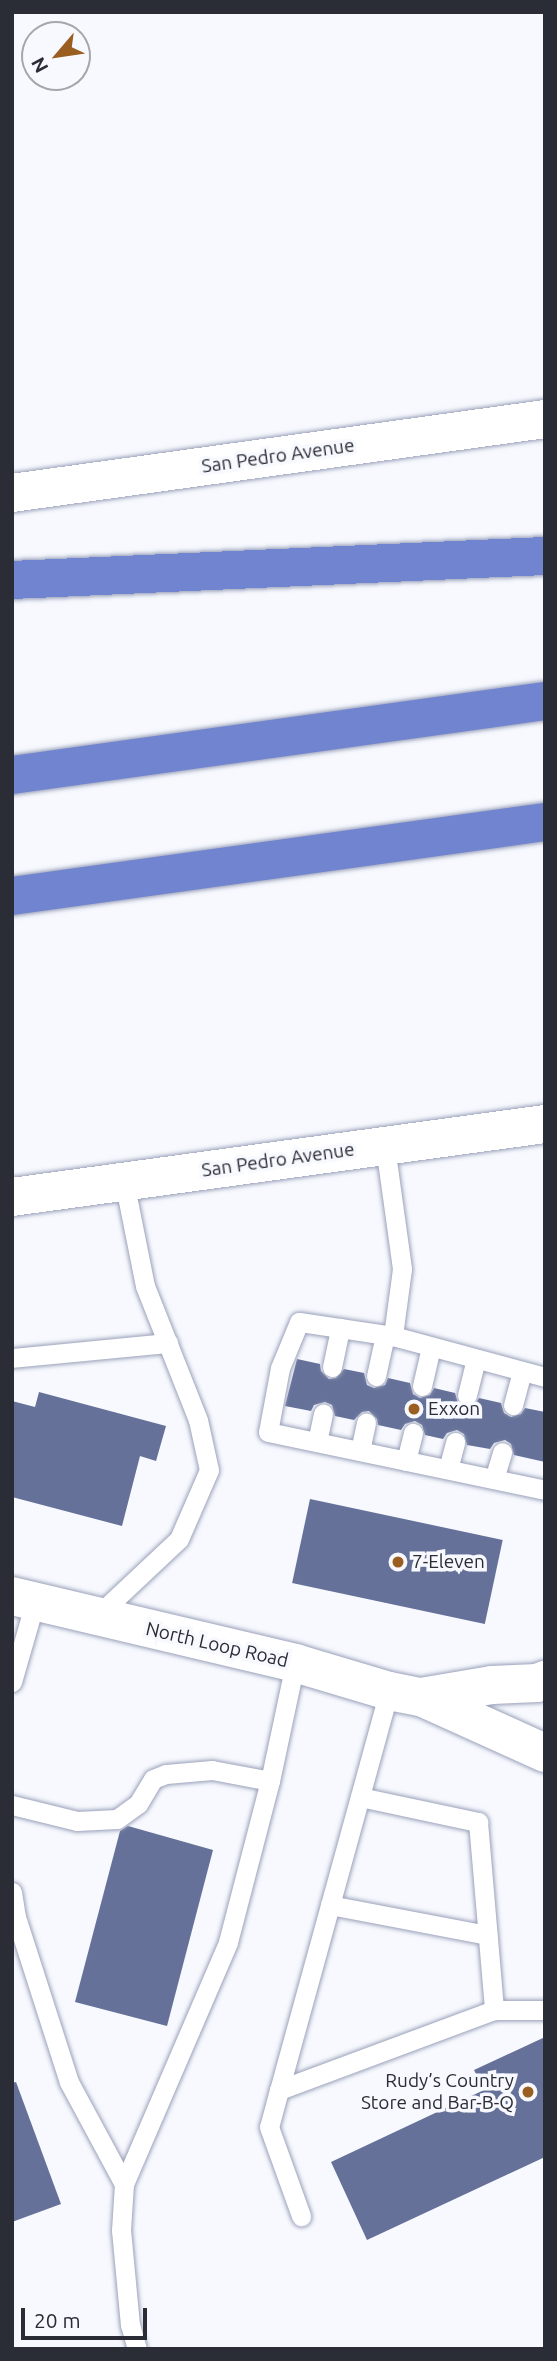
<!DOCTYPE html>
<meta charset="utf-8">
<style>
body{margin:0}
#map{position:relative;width:557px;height:2361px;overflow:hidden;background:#f7f9fe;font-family:Ubuntu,sans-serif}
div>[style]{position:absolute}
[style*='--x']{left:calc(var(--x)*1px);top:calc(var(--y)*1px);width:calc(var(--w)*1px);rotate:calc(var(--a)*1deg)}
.building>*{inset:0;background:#657199;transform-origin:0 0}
.roads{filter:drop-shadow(0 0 2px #9aa1ba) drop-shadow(0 0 2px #9aa1ba)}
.service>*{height:19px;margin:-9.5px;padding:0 9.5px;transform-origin:9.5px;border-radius:9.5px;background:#fff}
.minor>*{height:38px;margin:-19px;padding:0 19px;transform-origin:19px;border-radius:19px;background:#fff}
.secondary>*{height:38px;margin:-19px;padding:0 19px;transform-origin:19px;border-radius:19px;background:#fff}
.motorway>*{height:38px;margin:-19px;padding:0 19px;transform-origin:19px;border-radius:19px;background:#7184d0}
.dots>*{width:19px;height:19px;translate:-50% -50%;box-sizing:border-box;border:4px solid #f7f9fe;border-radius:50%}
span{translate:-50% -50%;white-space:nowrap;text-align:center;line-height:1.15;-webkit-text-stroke:7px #f7f9fe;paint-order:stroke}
.street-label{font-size:19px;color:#2a2d36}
.poi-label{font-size:19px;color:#2a2d36}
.left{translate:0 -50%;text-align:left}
.right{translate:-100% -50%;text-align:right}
.frame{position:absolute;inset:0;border:14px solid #2a2d36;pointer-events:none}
.north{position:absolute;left:21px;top:21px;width:70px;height:70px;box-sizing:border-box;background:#f7f9fe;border:2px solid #a5a7ae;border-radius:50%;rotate:241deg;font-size:19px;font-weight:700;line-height:28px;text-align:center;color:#2a2d36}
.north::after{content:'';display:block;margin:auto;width:24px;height:32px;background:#9a5e21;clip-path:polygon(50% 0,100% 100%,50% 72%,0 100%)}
.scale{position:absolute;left:21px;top:2308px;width:126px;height:32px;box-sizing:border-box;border:4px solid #2a2d36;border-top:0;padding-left:9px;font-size:21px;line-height:24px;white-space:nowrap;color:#2a2d36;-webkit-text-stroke:5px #f7f9fe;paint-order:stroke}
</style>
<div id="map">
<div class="building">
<i style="clip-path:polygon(297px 1359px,320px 1364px,321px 1371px,329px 1379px,336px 1378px,344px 1369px,364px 1373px,367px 1385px,374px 1388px,385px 1385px,388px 1378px,410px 1383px,413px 1394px,420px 1398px,430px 1395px,434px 1388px,455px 1393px,458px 1403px,465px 1407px,475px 1404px,479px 1398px,501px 1403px,504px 1413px,511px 1417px,521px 1414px,525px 1408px,545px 1412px,545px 1462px,514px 1455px,511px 1444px,505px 1440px,494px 1443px,490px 1449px,467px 1445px,464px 1434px,457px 1430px,447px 1433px,443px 1439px,425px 1435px,422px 1425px,415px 1421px,405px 1424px,401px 1430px,378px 1425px,377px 1419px,369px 1411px,362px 1412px,354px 1420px,335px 1416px,332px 1405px,325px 1402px,314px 1405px,311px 1411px,285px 1406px)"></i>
<i style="clip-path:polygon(39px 1392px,166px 1426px,156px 1461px,140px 1456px,122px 1526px,12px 1497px,12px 1401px,35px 1407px)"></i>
<i style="left:310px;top:1499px;width:197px;height:86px;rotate:12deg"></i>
<i style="clip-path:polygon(128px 1826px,213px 1850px,167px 2026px,75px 2002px,120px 1831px)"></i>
<i style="clip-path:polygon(545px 2037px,545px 2157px,367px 2240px,331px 2162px,484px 2090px,474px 2070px)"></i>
<i style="clip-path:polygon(16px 2082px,61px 2204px,12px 2222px,12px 2083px)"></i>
</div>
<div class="roads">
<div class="service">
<i style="--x:385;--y:1146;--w:124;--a:82.1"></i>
<i style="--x:402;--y:1269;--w:68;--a:97.7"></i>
<i style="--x:393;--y:1336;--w:95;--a:-171.5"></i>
<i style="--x:299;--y:1322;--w:50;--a:112.4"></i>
<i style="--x:280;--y:1368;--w:65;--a:100.6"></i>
<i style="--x:268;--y:1432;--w:283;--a:11.8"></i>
<i style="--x:393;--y:1336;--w:157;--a:15.1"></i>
<i style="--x:12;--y:1358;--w:157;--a:-5.5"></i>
<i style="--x:332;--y:1367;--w:40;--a:-78"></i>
<i style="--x:376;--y:1376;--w:42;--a:-77.6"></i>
<i style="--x:422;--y:1386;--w:40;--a:-77"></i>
<i style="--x:467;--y:1395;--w:37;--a:-76"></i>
<i style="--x:513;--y:1405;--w:35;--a:-75"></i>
<i style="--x:317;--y:1442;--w:29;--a:-78"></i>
<i style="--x:360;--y:1451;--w:29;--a:-78"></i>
<i style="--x:406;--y:1461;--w:29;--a:-76"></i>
<i style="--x:448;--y:1469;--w:28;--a:-75"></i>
<i style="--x:494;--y:1479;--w:28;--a:-73"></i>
<i style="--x:97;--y:1616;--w:112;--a:-43.2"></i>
<i style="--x:179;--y:1539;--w:75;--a:-66.5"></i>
<i style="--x:209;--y:1470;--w:51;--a:-102.4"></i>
<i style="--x:198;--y:1420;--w:144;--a:-111.6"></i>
<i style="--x:145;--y:1286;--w:107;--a:-101.3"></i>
<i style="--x:12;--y:1682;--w:83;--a:-74"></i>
<i style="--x:389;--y:1691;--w:414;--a:105.4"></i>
<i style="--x:279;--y:2090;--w:229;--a:-20.4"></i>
<i style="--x:494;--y:2010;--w:51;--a:0"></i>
<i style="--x:360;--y:1797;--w:121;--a:12"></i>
<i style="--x:478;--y:1822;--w:189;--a:85.1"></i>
<i style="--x:12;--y:1805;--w:67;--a:13.8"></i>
<i style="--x:77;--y:1821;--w:40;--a:-2.9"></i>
<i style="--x:117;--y:1819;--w:26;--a:-36"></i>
<i style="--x:138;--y:1804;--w:29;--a:-59"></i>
<i style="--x:153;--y:1779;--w:14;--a:-21"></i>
<i style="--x:166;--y:1774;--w:46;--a:-5"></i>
<i style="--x:212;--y:1770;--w:59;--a:10.7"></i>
<i style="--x:12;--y:1892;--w:25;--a:81"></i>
<i style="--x:16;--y:1917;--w:173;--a:72.2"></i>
<i style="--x:69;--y:2082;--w:116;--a:61.7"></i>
<i style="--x:330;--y:1905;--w:160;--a:10.8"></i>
<i style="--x:279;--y:2090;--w:38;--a:105"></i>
<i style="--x:269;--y:2127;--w:95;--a:70.2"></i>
<i style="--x:137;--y:2349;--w:25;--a:-106"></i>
<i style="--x:130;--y:2325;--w:95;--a:-95.4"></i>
<i style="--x:121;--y:2230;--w:46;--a:-86.3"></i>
<i style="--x:124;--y:2184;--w:263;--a:-66.7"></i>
<i style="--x:228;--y:1942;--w:166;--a:-75.4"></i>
<i style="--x:270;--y:1781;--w:121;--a:-78"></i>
</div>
<div class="minor">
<i style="--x:12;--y:1596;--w:291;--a:13.3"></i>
<i style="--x:295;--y:1663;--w:98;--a:16.6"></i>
<i style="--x:389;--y:1691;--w:33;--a:11"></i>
<i style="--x:421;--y:1697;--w:136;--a:24.3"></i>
<i style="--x:421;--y:1697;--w:72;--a:-9.6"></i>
<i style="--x:492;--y:1685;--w:45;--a:-2.5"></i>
<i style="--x:537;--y:1683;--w:9;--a:-21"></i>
</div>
<div class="secondary">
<i style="--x:12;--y:493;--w:538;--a:-7.9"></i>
<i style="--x:12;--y:1197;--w:538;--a:-7.8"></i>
</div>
<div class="motorway">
<i style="--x:12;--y:580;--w:534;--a:-2.58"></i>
<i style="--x:12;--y:775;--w:538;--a:-7.9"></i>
<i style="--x:12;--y:896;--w:538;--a:-7.9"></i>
</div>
</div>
<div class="dots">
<i style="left:414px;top:1409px;background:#9a5e21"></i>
<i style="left:398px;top:1562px;background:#9a5e21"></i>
<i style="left:528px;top:2092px;background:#9a5e21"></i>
</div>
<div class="street-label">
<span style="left:278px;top:456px;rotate:-8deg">San Pedro Avenue</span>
<span style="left:278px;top:1160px;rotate:-8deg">San Pedro Avenue</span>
<span style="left:217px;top:1645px;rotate:13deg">North Loop Road</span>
</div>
<div class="poi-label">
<span class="left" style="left:428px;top:1409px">Exxon</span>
<span class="left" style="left:412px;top:1562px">7-Eleven</span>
<span class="right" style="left:514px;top:2092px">Rudy’s Country<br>Store and Bar-B-Q</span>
</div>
<div class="frame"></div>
<div class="north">N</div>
<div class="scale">20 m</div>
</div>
